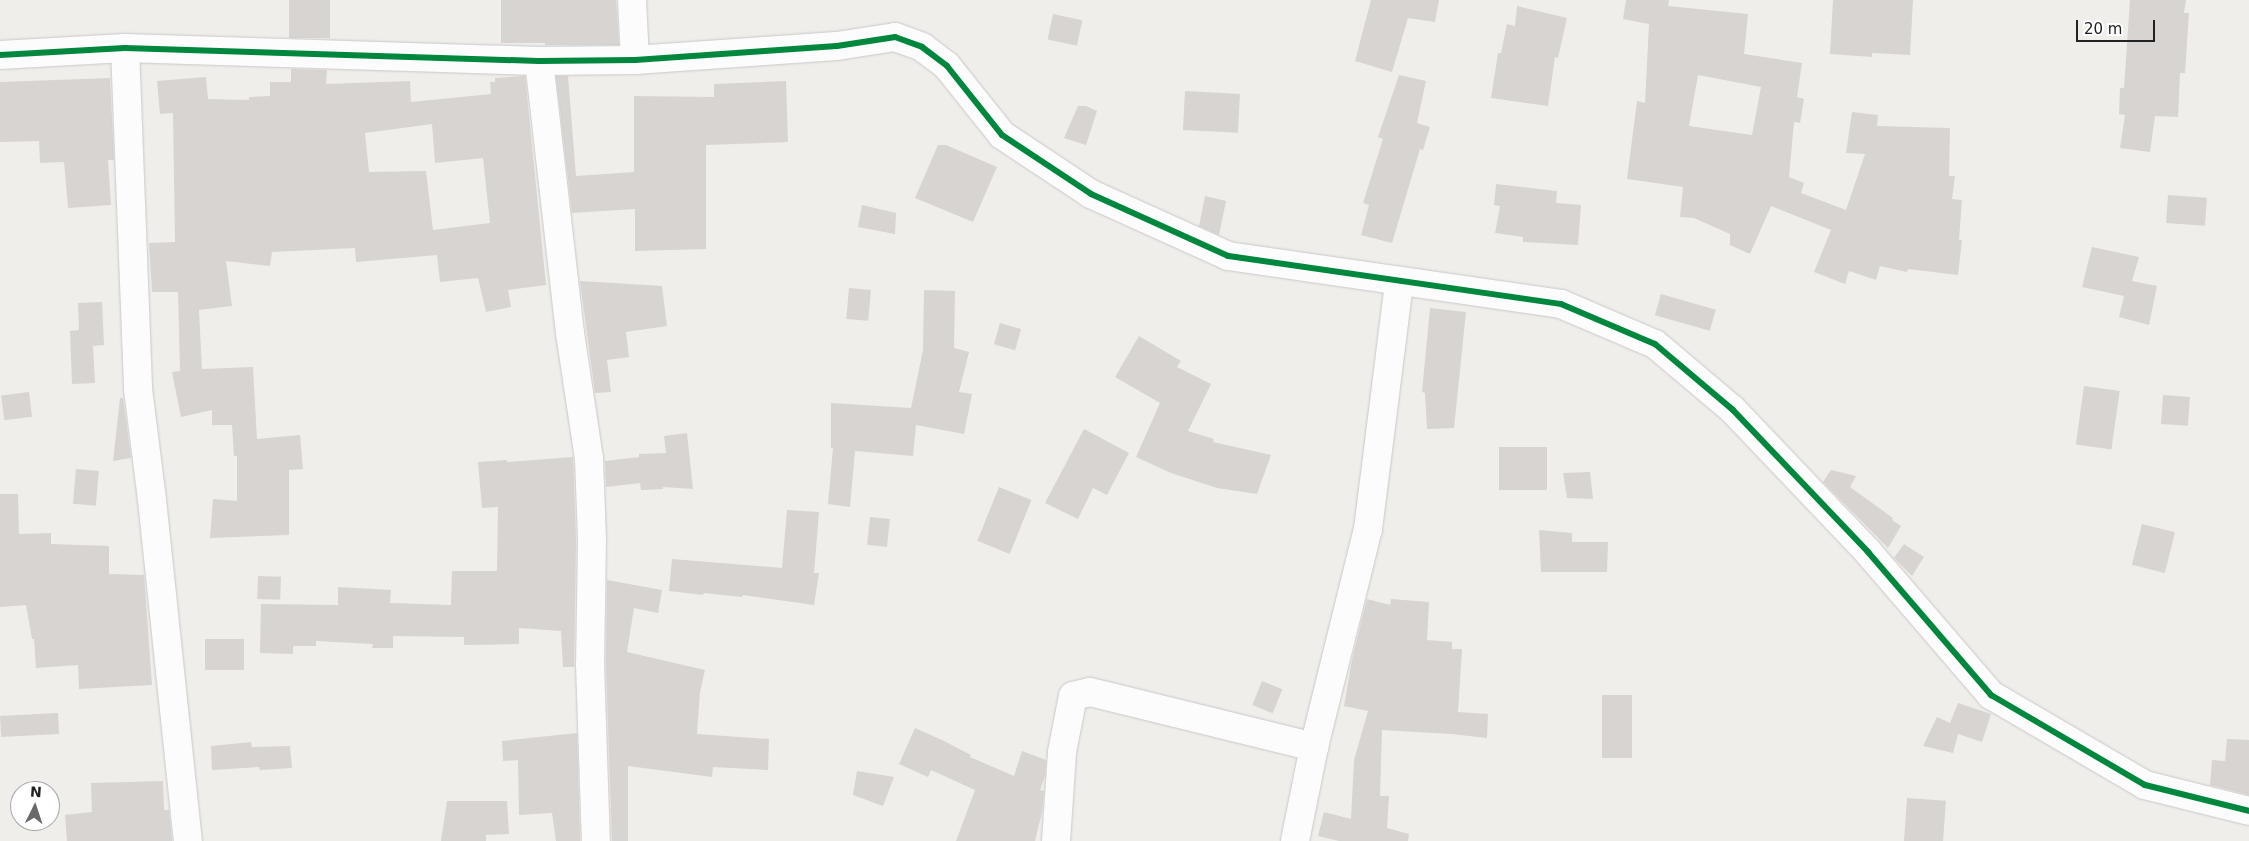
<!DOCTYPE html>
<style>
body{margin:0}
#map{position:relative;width:2249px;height:841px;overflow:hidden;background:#f0eeeb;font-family:"DejaVu Sans",sans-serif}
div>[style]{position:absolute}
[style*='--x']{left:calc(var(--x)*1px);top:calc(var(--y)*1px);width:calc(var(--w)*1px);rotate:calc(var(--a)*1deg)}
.building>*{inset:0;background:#d7d4d2;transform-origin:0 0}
.roads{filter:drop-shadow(0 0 1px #c9c8c7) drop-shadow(0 0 1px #c9c8c7)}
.minor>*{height:28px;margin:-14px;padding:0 14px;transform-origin:14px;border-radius:14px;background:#fdfcfc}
.cycleway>*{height:6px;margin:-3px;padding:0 3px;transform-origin:3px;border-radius:3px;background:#00873e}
span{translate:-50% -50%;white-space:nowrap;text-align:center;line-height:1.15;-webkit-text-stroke:4px #fff;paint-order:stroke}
.north{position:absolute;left:10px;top:781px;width:50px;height:50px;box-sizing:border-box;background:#fff;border:1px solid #a7a7a7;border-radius:50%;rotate:4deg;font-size:14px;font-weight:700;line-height:20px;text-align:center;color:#222}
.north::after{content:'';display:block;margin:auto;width:18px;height:22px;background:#6a6968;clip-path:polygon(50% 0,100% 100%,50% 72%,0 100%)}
.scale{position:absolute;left:2076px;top:20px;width:79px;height:22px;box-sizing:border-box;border:2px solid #222;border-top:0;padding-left:6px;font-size:15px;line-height:18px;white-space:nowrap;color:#222;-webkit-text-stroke:4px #fff;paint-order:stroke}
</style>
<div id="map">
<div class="building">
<i style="left:289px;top:0;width:41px;height:38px"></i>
<i style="clip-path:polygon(501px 0,616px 0,619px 45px,545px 45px,545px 43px,501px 43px)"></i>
<i style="clip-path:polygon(1371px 0,1439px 0,1435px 22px,1408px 18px,1392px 72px,1355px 61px)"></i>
<i style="clip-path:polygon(evenodd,1626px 0,1669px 0,1668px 6px,1748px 14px,1744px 54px,1802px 63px,1797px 97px,1804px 99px,1800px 123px,1794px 122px,1789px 177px,1804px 183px,1801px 193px,1846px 210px,1865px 154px,1846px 153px,1852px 112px,1878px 115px,1877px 126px,1950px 128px,1949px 176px,1955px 176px,1952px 199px,1962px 200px,1959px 240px,1962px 240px,1958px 275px,1908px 269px,1907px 272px,1880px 266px,1876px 280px,1849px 271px,1845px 284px,1814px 272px,1831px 230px,1771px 206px,1750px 254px,1730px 245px,1730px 234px,1694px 218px,1680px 217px,1683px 187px,1627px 179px,1637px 101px,1645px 103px,1649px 24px,1623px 19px,1626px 0,1698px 75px,1761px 87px,1752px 135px,1689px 126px,1698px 75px)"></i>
<i style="clip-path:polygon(1833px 0,1913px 0,1910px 55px,1872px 53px,1872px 57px,1830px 54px)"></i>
<i style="clip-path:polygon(2130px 0,2186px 0,2184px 13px,2189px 13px,2185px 73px,2180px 73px,2178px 117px,2155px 116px,2150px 152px,2120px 148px,2125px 115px,2119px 114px,2120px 88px,2124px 88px)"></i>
<i style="clip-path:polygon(1517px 6px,1567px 18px,1558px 58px,1555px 57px,1548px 106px,1491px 98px,1498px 53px,1501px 53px,1507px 24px,1515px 26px)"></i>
<i style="left:1053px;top:14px;width:30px;height:26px;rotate:12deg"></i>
<i style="clip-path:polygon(evenodd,291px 69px,327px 70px,326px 84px,410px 81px,411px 102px,491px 94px,490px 82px,495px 82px,495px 78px,525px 76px,546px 285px,508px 290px,511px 307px,486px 312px,478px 278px,440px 282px,437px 255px,356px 262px,355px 248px,272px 252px,270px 266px,226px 261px,232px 306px,199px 310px,202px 369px,253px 367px,257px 439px,300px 435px,303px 469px,289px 470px,289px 535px,210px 538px,213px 499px,237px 501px,237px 456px,234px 456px,232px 425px,212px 425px,212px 410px,181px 417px,172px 372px,180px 371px,178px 292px,152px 292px,149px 243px,175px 242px,173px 113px,160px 114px,157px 81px,206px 77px,208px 99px,249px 100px,249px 97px,270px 96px,270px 82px,291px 82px,291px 69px,432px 124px,435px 163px,483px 158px,490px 223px,433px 230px,426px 171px,369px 172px,365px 133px,432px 124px)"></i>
<i style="clip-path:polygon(1399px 75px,1426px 81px,1417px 123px,1430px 127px,1423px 150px,1420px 149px,1392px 243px,1361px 235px,1369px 205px,1363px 203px,1383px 139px,1378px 137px)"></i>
<i style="clip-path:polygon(556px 76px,568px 76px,576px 176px,634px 172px,634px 96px,714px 97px,714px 84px,786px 81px,788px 142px,706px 145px,706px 249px,635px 251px,635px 209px,572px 213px)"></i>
<i style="clip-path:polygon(110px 78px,114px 160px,108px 160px,111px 205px,68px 208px,64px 162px,40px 163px,39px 141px,0 142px,0 82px)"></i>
<i style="left:1185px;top:91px;width:55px;height:39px;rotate:3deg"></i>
<i style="clip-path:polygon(1078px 106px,1086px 106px,1097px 111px,1086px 145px,1064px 138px)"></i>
<i style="clip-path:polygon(938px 145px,946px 145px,997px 167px,973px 222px,915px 198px)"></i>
<i style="clip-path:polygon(1496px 184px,1557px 191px,1556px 203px,1581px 205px,1578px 245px,1523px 242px,1523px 237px,1495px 233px,1500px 206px,1494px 205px)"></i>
<i style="left:2168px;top:195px;width:39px;height:28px;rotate:4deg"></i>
<i style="clip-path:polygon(1205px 196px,1226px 201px,1219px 235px,1199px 226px)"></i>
<i style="clip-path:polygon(862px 205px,896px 213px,895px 234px,858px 227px)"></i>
<i style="clip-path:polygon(2092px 247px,2139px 257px,2132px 281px,2157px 286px,2149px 325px,2119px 317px,2124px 296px,2082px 287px)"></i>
<i style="clip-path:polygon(580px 281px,662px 286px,667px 326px,626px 332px,629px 357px,607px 360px,611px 392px,595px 393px)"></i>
<i style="left:849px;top:288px;width:22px;height:31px;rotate:5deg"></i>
<i style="clip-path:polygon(924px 290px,955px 291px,954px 348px,969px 352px,959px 392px,972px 394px,964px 434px,916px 425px,913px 456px,855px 451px,850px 507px,828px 504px,833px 448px,831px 448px,831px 403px,911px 408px,923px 350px)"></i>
<i style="left:1661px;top:294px;width:57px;height:22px;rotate:16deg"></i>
<i style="clip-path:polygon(102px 302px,104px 345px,93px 346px,95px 383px,72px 384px,70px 331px,79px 330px,78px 303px)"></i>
<i style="clip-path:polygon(1430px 308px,1466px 312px,1454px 428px,1427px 429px,1425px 393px,1422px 392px)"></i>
<i style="left:1000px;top:323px;width:22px;height:22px;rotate:16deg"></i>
<i style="clip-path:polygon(1139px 336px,1181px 361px,1177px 367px,1211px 384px,1188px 431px,1214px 439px,1213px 442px,1271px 455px,1257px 494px,1217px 488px,1171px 473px,1136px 457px,1160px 403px,1115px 377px)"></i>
<i style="left:2084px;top:386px;width:36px;height:59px;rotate:8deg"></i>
<i style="left:29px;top:392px;width:25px;height:28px;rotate:83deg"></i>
<i style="left:2163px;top:395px;width:27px;height:29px;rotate:4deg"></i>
<i style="clip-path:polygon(120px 398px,123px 398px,131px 458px,113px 461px)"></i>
<i style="clip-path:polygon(1084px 429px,1129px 453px,1107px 495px,1093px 488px,1078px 519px,1045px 503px)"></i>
<i style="clip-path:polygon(687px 433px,693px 489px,663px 487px,663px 489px,641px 490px,640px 483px,606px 487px,605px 461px,639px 457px,639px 454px,666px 453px,664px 436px)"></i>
<i style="left:1499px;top:447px;width:48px;height:43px"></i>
<i style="clip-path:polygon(573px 457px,576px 540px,574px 667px,563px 667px,561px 631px,519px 628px,519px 644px,464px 645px,464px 637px,393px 636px,393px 648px,372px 648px,373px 644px,316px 641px,316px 646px,293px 646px,293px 654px,260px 653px,261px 604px,338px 605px,338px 587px,391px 590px,390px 603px,451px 605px,452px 571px,497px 571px,498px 507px,482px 508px,478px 462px,507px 460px,507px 462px)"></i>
<i style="left:76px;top:469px;width:23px;height:35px;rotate:5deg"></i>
<i style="clip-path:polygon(1831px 470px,1856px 476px,1850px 487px,1893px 518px,1892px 520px,1901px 526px,1888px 548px,1823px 482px)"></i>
<i style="clip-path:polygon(1590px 472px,1593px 499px,1567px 498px,1563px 473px)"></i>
<i style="left:999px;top:487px;width:35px;height:58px;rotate:22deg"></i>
<i style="clip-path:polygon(0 494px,18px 494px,19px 534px,51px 533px,51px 544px,109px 546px,109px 574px,144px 575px,152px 685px,79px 689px,78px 665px,36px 668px,34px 639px,32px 639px,26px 605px,0 607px)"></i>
<i style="clip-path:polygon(787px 510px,819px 512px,814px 573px,819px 573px,814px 605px,743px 595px,742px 597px,704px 593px,703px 595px,669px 591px,672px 559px,782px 568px)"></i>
<i style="left:870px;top:517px;width:20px;height:28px;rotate:6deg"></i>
<i style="left:2142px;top:524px;width:34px;height:42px;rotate:14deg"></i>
<i style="clip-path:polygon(1539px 530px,1572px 533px,1572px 542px,1608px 542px,1607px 572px,1541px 572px)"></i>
<i style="clip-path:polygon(1904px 544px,1924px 557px,1912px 576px,1894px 558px)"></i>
<i style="left:258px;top:576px;width:23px;height:23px;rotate:2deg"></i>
<i style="clip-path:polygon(607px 580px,662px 590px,658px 613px,634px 608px,627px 652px,705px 670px,700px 692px,697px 734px,769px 739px,768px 770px,713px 767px,712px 777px,628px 766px,628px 841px,612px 841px,606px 664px)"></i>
<i style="clip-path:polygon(1367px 599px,1390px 605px,1391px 599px,1429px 602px,1427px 640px,1452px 642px,1452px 649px,1462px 649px,1458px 712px,1488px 714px,1487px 738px,1451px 734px,1382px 730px,1380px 796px,1389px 796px,1387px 828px,1409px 834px,1408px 841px,1339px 841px,1318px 836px,1324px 812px,1351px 819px,1354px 760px,1368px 711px,1344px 706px,1352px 660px)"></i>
<i style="left:205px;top:639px;width:39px;height:31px"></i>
<i style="left:1262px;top:681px;width:22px;height:26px;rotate:22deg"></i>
<i style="left:1602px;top:695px;width:30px;height:63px"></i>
<i style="clip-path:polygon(1958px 703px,1991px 714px,1982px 742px,1958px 734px,1953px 753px,1923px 746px,1937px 717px,1950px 723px)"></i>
<i style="left:58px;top:713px;width:21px;height:58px;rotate:87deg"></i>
<i style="clip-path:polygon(915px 728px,944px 741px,971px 755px,970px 757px,1014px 776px,1022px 751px,1046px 760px,1045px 776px,1040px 790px,1044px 791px,1042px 812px,1035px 841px,956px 841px,975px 790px,931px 770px,928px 777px,899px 764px)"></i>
<i style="clip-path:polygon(577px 733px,580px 841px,556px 841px,552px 813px,519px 815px,518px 760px,503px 761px,502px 741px)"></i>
<i style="clip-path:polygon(2227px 739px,2249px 740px,2249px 795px,2210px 785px,2212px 760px,2225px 761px)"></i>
<i style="clip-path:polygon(251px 742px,252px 747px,290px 746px,292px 768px,260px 770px,259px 767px,212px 770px,211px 746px)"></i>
<i style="clip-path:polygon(857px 771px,894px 777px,883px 806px,853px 795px)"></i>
<i style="clip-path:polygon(163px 781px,164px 810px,169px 810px,172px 841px,67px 841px,65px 815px,92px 812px,91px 783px)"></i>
<i style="left:1907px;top:798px;width:39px;height:43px;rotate:4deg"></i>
<i style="clip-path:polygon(447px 801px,507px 801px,509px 834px,486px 835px,486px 841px,441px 841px)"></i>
</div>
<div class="roads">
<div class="minor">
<i style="--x:632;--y:0;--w:60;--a:87.1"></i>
<i style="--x:125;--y:48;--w:341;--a:87.8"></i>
<i style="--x:138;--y:389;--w:112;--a:82.8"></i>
<i style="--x:152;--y:500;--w:343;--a:84"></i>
<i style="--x:0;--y:55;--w:125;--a:-3.2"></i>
<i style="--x:125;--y:48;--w:414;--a:1.8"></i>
<i style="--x:539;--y:61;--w:96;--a:-0.6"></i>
<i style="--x:635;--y:60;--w:202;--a:-4"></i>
<i style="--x:837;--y:46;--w:59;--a:-8.8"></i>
<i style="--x:895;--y:37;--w:29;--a:20"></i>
<i style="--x:922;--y:47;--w:31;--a:37"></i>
<i style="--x:947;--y:66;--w:88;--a:51.4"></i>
<i style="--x:1002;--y:135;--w:107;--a:33.5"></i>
<i style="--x:1091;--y:194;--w:150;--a:24.3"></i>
<i style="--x:1228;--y:256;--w:336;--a:8.2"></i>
<i style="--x:1561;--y:304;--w:102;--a:23.1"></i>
<i style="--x:1655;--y:344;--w:102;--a:40.2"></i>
<i style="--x:1733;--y:410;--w:196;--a:46.4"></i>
<i style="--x:1868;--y:552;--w:189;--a:49.3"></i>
<i style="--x:1991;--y:695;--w:178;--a:30.3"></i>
<i style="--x:2145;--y:785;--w:107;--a:14"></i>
<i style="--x:539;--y:61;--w:274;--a:83.5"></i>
<i style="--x:570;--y:333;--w:126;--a:81.4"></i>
<i style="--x:589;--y:458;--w:82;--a:87.9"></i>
<i style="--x:592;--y:540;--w:124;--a:90.9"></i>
<i style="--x:590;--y:664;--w:177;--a:88.1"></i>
<i style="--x:1056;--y:841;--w:89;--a:-86.1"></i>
<i style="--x:1062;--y:752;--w:57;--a:-78.9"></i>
<i style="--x:1073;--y:696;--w:17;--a:-13"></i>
<i style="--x:1090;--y:692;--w:231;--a:13.8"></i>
<i style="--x:1295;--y:841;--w:96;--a:-78.6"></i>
<i style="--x:1314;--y:747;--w:225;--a:-76.1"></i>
<i style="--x:1368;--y:529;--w:249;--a:-82.8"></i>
</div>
</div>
<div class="cycleway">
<i style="--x:0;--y:55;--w:125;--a:-3.2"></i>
<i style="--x:125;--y:48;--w:414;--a:1.8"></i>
<i style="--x:539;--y:61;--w:96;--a:-0.6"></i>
<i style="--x:635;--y:60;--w:202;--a:-4"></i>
<i style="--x:837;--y:46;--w:59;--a:-8.8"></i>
<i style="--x:895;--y:37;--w:29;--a:20"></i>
<i style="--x:922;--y:47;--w:31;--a:37"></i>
<i style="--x:947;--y:66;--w:88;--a:51.4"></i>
<i style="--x:1002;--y:135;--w:107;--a:33.5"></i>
<i style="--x:1091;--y:194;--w:150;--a:24.3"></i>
<i style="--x:1228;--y:256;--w:336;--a:8.2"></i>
<i style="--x:1561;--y:304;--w:102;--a:23.1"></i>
<i style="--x:1655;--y:344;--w:102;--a:40.2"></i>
<i style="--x:1733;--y:410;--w:196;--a:46.4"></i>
<i style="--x:1868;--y:552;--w:189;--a:49.3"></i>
<i style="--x:1991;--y:695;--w:178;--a:30.3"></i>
<i style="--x:2145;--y:785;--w:107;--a:14"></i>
</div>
<div class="north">N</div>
<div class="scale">20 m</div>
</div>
